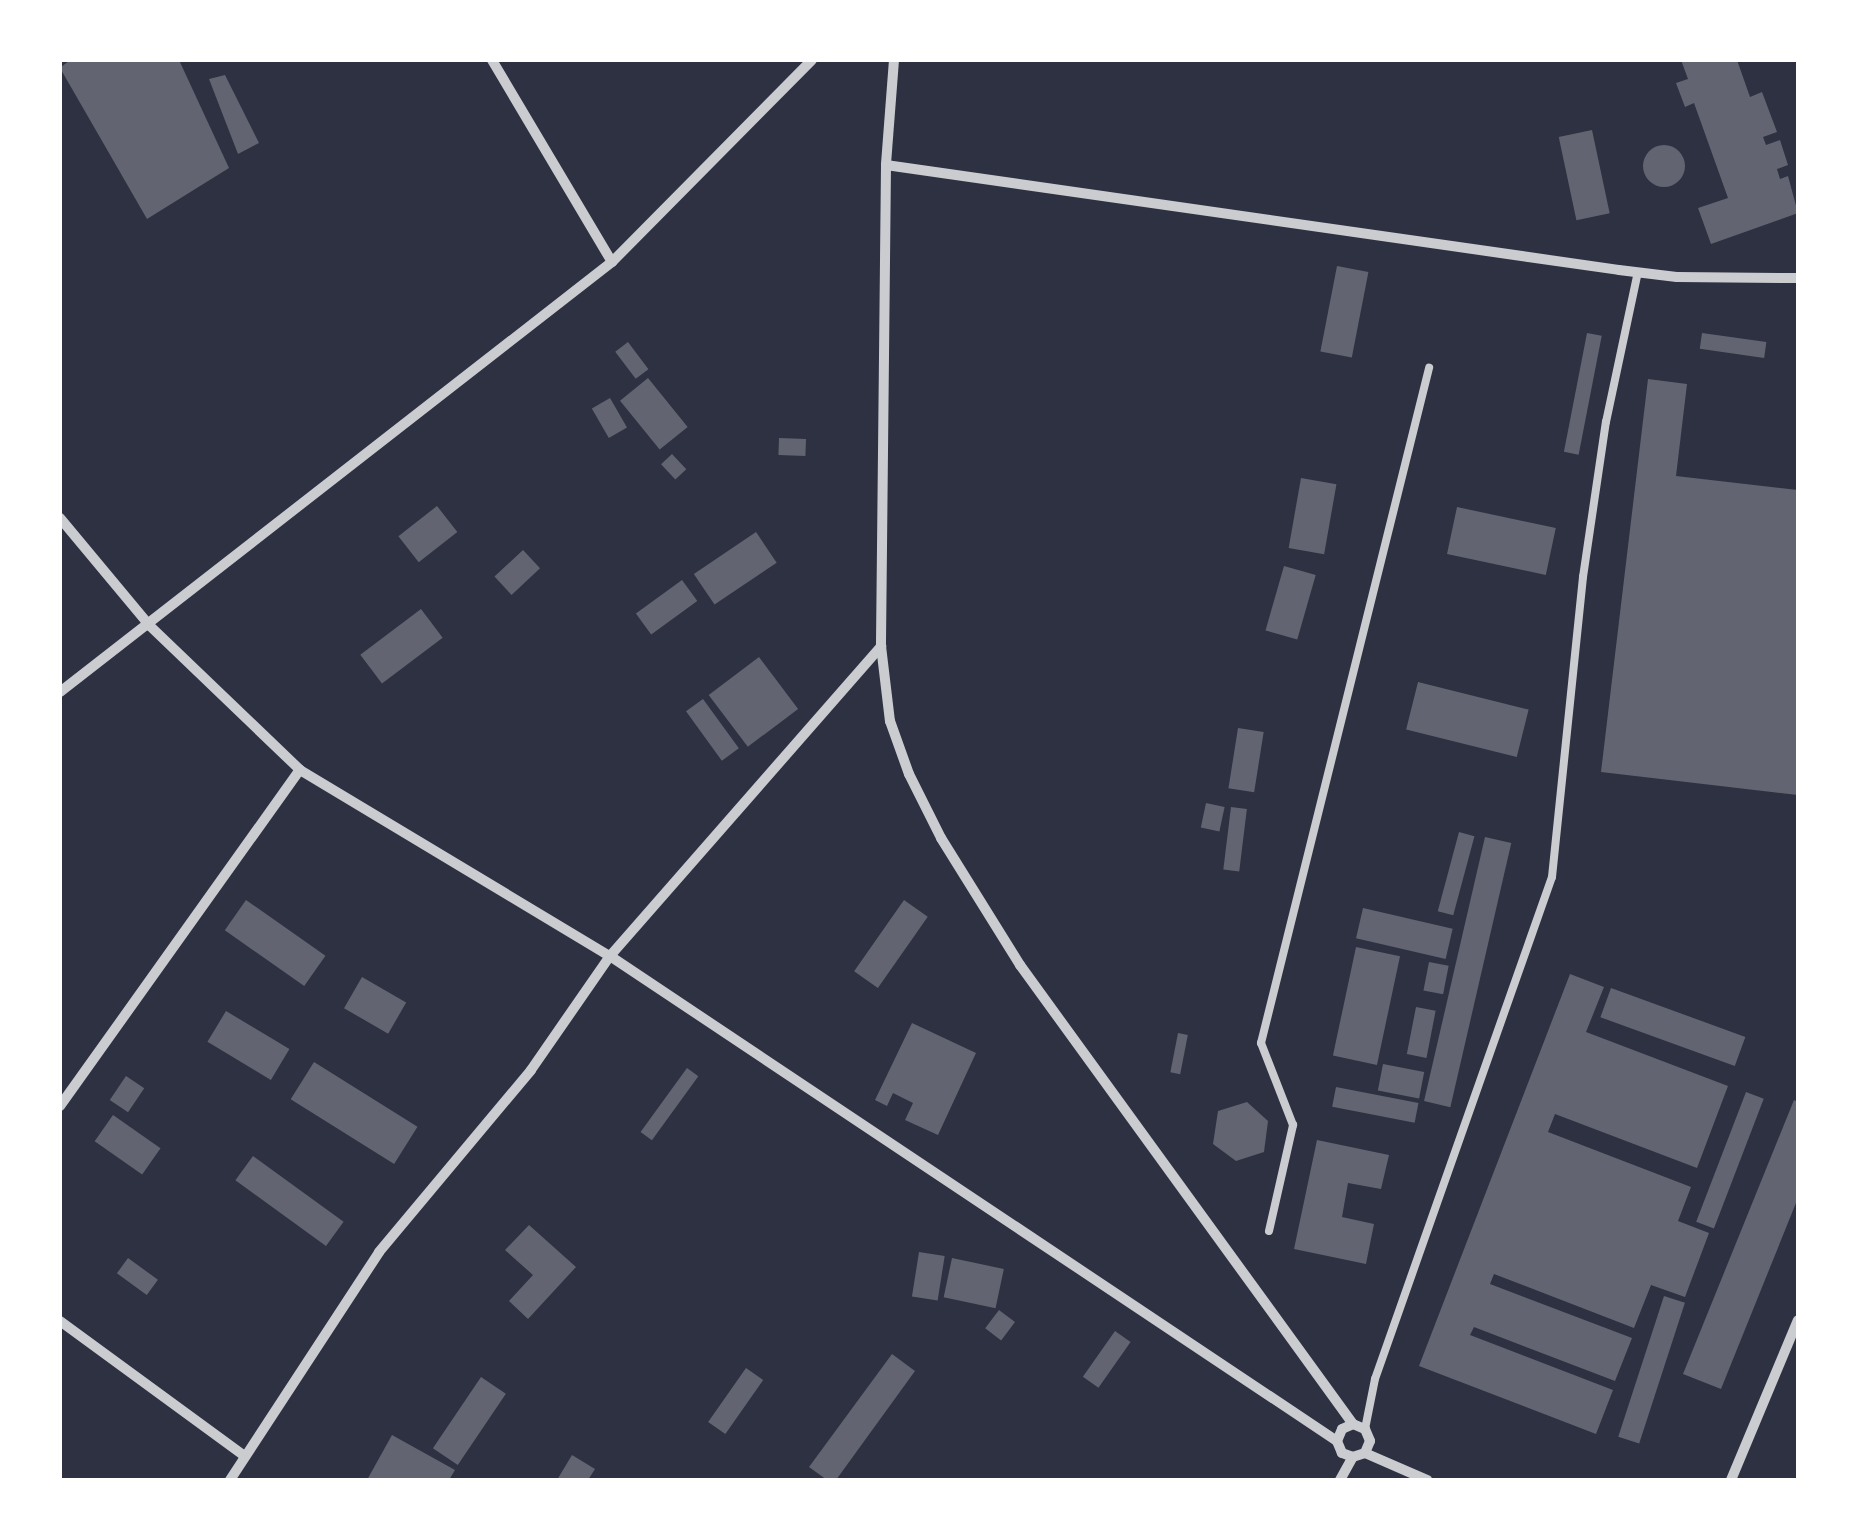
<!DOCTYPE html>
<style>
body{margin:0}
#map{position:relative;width:1858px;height:1540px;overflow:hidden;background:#2d3142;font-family:Lato,sans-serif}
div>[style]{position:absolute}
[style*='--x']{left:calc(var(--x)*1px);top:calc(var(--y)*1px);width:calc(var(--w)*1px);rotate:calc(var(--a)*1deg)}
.building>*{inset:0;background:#626471;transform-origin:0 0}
.round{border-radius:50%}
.service>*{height:8px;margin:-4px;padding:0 4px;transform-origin:4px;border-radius:4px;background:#caccd0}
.minor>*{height:10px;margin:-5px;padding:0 5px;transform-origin:5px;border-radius:5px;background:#caccd0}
span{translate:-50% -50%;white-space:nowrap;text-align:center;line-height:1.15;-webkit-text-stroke:8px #fff;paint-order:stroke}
.frame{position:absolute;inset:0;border:62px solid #fff;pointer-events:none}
</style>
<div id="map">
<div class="building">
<i style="clip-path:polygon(70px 60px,179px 60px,229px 168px,147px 219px,60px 68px)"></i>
<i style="clip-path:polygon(1681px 60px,1737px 60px,1750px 97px,1762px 92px,1777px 132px,1763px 137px,1766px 145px,1780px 140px,1788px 165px,1777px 169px,1780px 179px,1788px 176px,1798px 213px,1711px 244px,1698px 208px,1728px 198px,1694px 103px,1685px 107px,1676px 83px,1688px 79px)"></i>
<i style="clip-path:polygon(225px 75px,259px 143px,238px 154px,209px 79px)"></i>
<i style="left:1592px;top:130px;width:85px;height:34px;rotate:78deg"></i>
<i class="round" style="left:1643px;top:145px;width:42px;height:42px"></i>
<i style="left:1337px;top:266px;width:32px;height:87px;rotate:11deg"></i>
<i style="left:1587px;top:333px;width:15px;height:121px;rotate:11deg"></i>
<i style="left:1702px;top:333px;width:65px;height:16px;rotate:8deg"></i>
<i style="left:628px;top:342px;width:34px;height:16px;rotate:53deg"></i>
<i style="left:648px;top:378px;width:63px;height:36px;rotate:51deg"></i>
<i style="clip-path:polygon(1648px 379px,1687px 384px,1676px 476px,1798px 490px,1798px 795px,1601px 772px)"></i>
<i style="left:610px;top:398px;width:34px;height:21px;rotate:60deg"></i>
<i style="left:779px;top:438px;width:27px;height:17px;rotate:2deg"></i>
<i style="left:672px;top:454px;width:21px;height:15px;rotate:47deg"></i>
<i style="left:1301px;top:478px;width:36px;height:71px;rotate:10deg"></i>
<i style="left:437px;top:506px;width:33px;height:49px;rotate:52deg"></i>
<i style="left:1457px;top:507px;width:101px;height:48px;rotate:12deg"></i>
<i style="left:756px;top:532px;width:37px;height:75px;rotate:56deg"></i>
<i style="left:523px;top:550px;width:25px;height:39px;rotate:47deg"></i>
<i style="left:1284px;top:566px;width:33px;height:67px;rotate:16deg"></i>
<i style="left:682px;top:580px;width:26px;height:57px;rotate:54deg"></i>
<i style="left:421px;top:609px;width:36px;height:76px;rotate:53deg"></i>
<i style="left:759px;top:657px;width:65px;height:63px;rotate:53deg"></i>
<i style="left:1418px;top:682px;width:114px;height:49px;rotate:14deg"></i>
<i style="left:703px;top:699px;width:61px;height:21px;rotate:54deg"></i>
<i style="left:1238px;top:728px;width:26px;height:61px;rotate:9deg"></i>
<i style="left:1206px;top:803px;width:19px;height:25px;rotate:12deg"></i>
<i style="left:1231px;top:807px;width:16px;height:63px;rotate:7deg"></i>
<i style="left:1459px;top:832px;width:16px;height:82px;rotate:15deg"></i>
<i style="left:1485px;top:837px;width:27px;height:271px;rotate:13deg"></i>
<i style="left:246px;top:900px;width:97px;height:37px;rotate:35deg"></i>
<i style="left:904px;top:900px;width:29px;height:87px;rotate:35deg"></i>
<i style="left:1363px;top:908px;width:92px;height:31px;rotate:13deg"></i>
<i style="left:1356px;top:947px;width:45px;height:111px;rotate:12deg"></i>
<i style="left:1429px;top:962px;width:20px;height:29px;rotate:11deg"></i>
<i style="clip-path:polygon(1570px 974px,1604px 987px,1586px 1032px,1728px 1086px,1697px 1168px,1555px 1114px,1548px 1132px,1691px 1187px,1678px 1221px,1709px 1233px,1685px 1297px,1651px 1285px,1634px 1328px,1494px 1274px,1490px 1284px,1632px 1338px,1615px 1381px,1474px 1327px,1470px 1335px,1613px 1390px,1596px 1434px,1419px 1366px)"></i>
<i style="left:362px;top:977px;width:51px;height:36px;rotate:30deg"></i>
<i style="left:1611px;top:988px;width:143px;height:31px;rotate:20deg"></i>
<i style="left:1416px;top:1007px;width:20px;height:48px;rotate:11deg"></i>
<i style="left:226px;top:1011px;width:74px;height:36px;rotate:31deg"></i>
<i style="clip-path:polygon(912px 1023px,976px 1053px,938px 1135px,905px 1120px,913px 1103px,893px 1093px,887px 1106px,875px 1100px)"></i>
<i style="left:1178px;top:1033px;width:10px;height:40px;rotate:11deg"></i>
<i style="left:314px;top:1062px;width:122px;height:44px;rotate:32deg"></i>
<i style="left:1383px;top:1064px;width:42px;height:27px;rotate:11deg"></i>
<i style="left:687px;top:1068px;width:14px;height:79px;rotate:36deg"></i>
<i style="left:126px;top:1076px;width:22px;height:29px;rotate:34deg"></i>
<i style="left:1336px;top:1087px;width:84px;height:20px;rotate:11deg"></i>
<i style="left:1746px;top:1092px;width:19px;height:139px;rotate:21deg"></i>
<i style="clip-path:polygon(1794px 1100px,1798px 1102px,1798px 1198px,1721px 1389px,1683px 1374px)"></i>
<i style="clip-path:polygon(1247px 1102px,1268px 1121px,1264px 1152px,1236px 1161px,1213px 1144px,1218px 1111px)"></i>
<i style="left:113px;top:1115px;width:58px;height:32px;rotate:35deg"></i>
<i style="clip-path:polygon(1317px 1140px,1389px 1155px,1381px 1189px,1348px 1183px,1342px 1217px,1374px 1224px,1366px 1264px,1294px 1249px)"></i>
<i style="left:253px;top:1156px;width:112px;height:30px;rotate:36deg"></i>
<i style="clip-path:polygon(529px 1225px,576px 1267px,528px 1319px,509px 1301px,533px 1275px,505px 1250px)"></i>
<i style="left:919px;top:1252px;width:26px;height:45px;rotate:9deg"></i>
<i style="left:128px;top:1258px;width:37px;height:19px;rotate:36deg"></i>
<i style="left:952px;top:1258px;width:53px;height:40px;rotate:12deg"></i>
<i style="left:1664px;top:1296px;width:22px;height:148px;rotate:18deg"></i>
<i style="left:999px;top:1310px;width:20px;height:23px;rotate:37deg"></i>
<i style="left:1115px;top:1331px;width:19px;height:56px;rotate:35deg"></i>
<i style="clip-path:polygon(892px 1354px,915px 1371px,836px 1480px,827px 1480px,809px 1467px)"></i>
<i style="left:746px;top:1368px;width:21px;height:66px;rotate:35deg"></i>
<i style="left:481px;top:1377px;width:30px;height:86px;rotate:34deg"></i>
<i style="clip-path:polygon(392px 1435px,455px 1470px,449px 1480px,367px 1480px)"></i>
<i style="clip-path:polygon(572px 1455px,595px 1469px,588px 1480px,557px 1480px)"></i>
</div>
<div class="service">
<i style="--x:1269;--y:1231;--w:109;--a:-77.2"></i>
<i style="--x:1293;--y:1125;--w:88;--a:-111.3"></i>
<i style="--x:1261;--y:1043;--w:696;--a:-76.02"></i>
<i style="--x:1365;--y:1429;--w:51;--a:-78.7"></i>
<i style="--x:1375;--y:1379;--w:532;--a:-70.58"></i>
<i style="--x:1552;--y:877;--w:302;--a:-84.1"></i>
<i style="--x:1583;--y:577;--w:157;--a:-81.6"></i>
<i style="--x:1606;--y:422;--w:153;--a:-78"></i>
</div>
<div class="minor">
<i style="--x:492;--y:60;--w:235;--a:59.3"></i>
<i style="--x:894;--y:60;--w:105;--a:94.4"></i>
<i style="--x:886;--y:165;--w:481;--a:90.6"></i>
<i style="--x:881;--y:646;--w:76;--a:83.2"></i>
<i style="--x:890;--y:721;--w:56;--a:70.3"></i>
<i style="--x:909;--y:774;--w:72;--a:63.4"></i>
<i style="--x:941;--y:838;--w:150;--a:58.1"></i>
<i style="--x:1020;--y:965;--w:567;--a:54.04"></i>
<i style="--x:1353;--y:1424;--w:13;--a:23"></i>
<i style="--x:1365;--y:1429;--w:13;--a:67"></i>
<i style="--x:1370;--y:1441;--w:13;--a:113"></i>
<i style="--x:1365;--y:1453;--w:13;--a:162"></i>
<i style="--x:1353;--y:1457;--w:12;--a:-160"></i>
<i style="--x:1342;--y:1453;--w:13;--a:-113"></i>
<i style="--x:1337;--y:1441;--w:13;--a:-67"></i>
<i style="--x:1342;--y:1429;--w:12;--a:-24"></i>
<i style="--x:886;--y:165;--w:740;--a:8.15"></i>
<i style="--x:1619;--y:270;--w:58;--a:6.9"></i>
<i style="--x:1677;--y:277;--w:121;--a:0.5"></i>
<i style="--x:60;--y:518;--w:141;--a:50.2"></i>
<i style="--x:150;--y:626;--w:208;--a:43.8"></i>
<i style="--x:300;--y:770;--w:362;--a:31"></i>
<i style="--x:610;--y:956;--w:874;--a:33.71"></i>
<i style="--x:60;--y:692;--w:700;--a:-37.92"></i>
<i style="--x:612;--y:262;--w:284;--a:-45.3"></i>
<i style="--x:60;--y:1106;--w:413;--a:-54.5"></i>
<i style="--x:60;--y:1321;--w:227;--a:36.2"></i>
<i style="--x:1365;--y:1453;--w:68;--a:23.5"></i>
<i style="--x:230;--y:1480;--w:272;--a:-56.8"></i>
<i style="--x:379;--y:1252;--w:237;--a:-50.1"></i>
<i style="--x:531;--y:1070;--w:139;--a:-55.3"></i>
<i style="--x:610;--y:956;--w:412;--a:-48.8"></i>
<i style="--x:1340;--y:1480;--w:26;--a:-61"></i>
<i style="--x:1731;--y:1480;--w:173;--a:-67.3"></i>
</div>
<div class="frame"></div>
</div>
